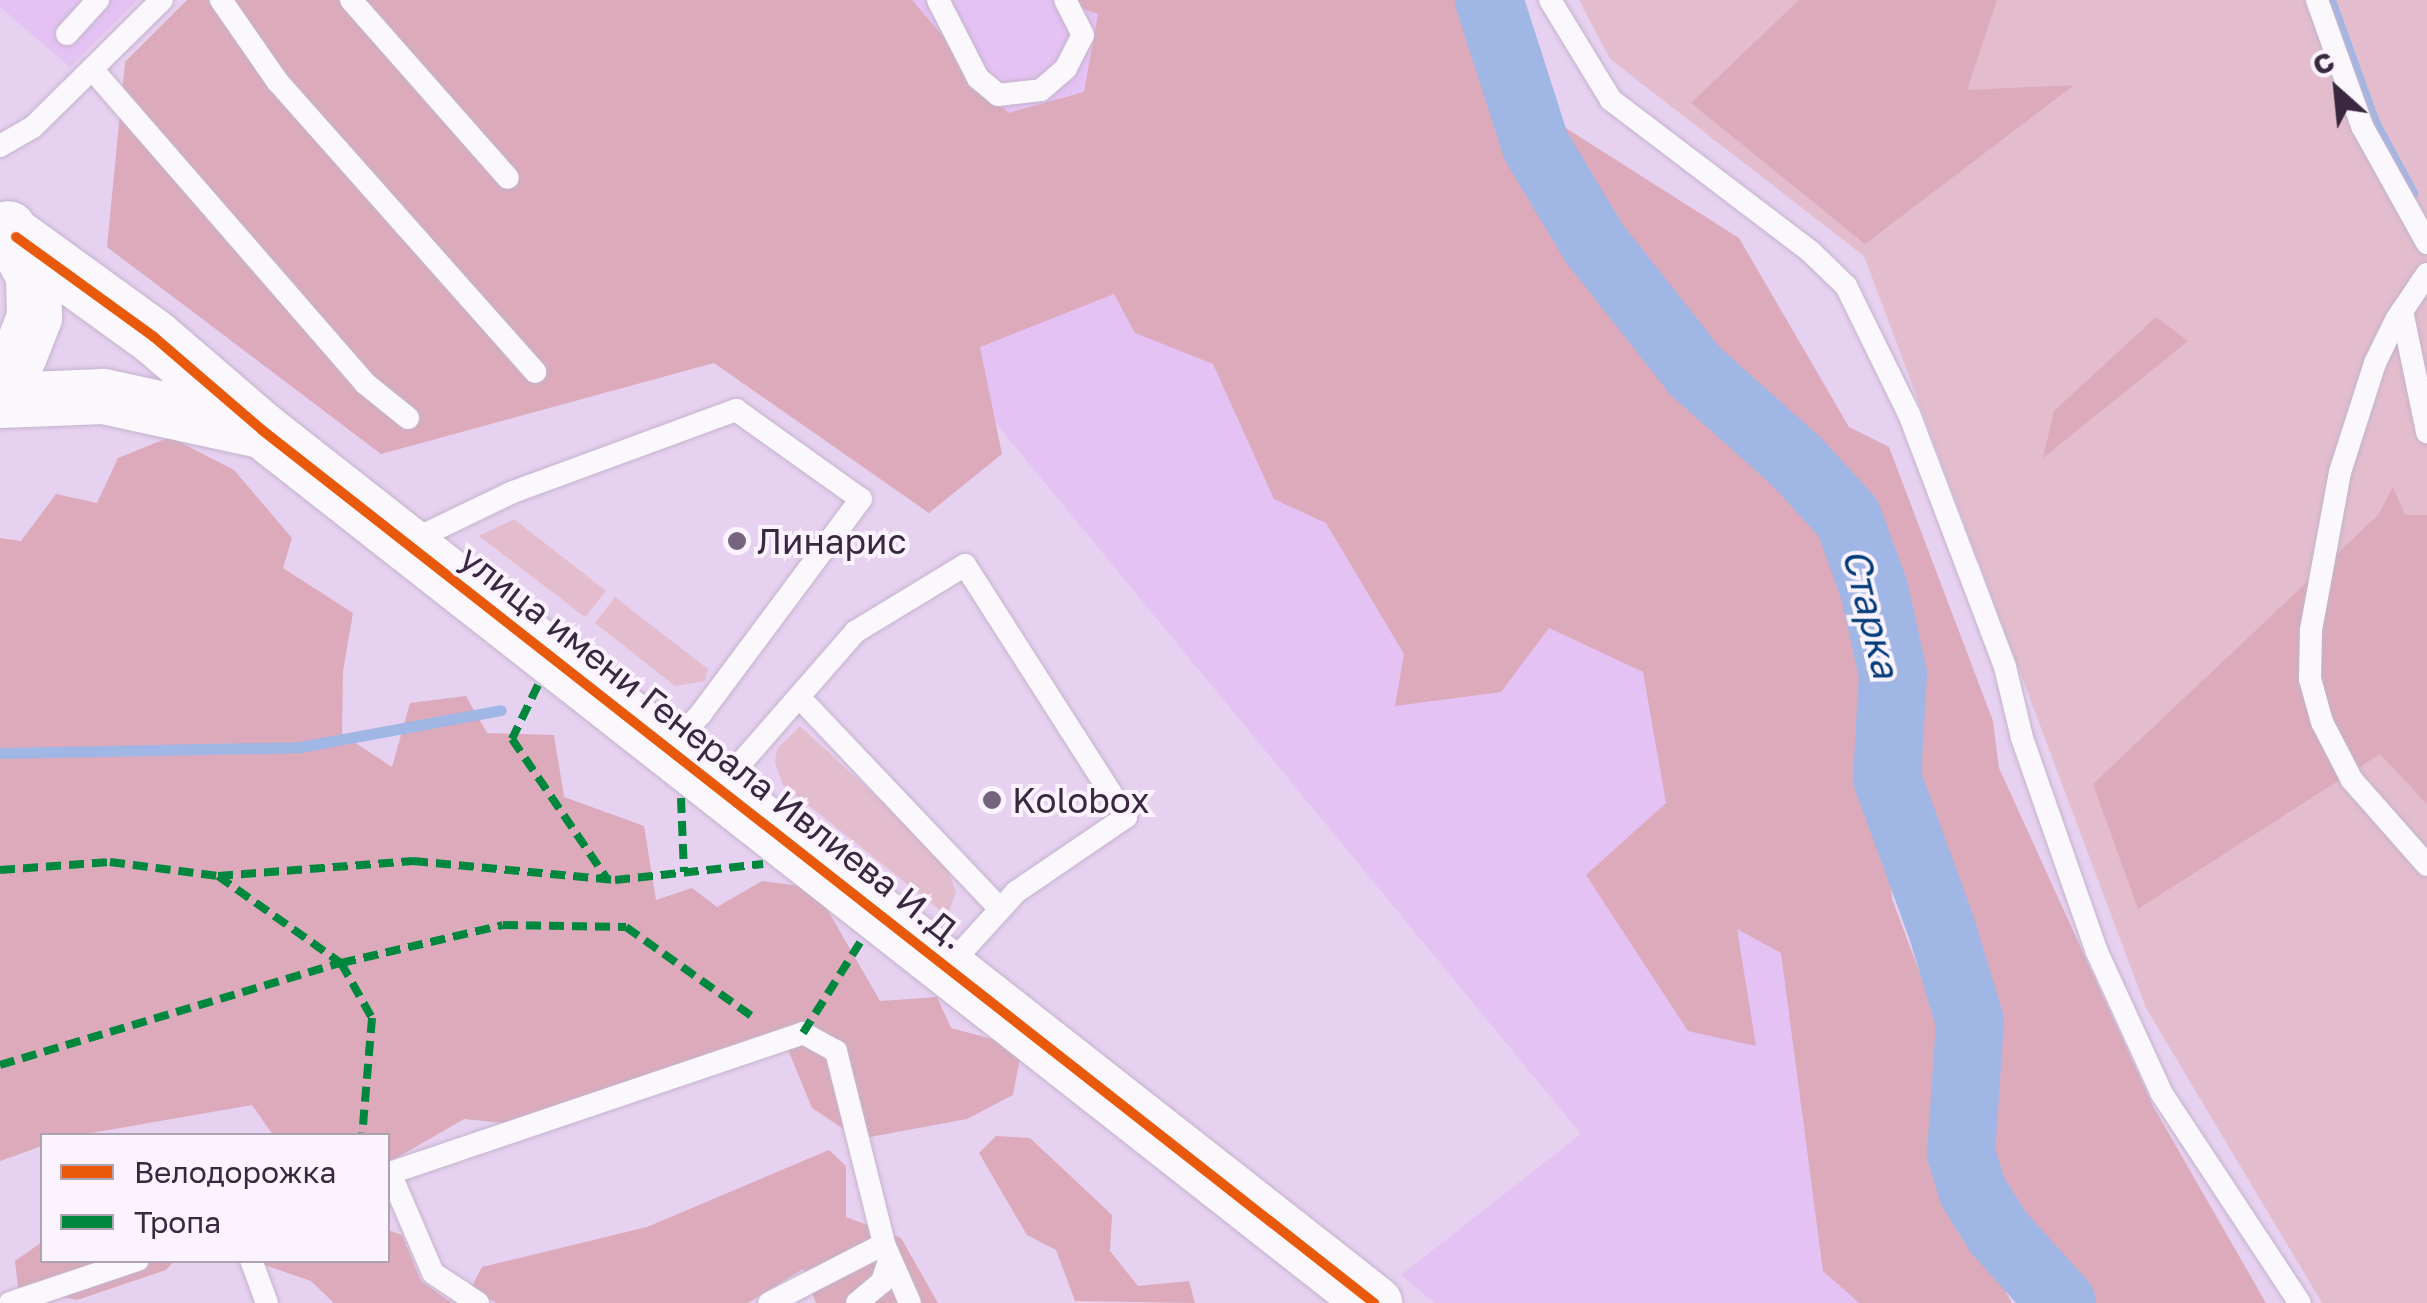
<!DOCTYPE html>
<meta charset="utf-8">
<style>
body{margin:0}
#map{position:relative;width:2427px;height:1303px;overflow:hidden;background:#e7d1f1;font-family:"Golos Text",sans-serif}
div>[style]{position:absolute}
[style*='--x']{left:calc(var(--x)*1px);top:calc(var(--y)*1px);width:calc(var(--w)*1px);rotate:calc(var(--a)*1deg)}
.built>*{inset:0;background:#e4c2f3}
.green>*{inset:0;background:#e3bdcd}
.forest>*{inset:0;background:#dcaabb}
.stream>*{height:11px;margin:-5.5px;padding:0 5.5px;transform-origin:5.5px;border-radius:5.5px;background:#a0b6e5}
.river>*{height:68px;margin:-34px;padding:0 34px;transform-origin:34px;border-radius:34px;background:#a0b6e5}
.roads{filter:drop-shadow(0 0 2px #c4b3cc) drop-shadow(0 0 2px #c4b3cc)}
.service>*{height:22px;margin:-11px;padding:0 11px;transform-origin:11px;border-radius:11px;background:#fbf8fd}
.tertiary>*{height:55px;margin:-27.5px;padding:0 27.5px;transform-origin:27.5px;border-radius:27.5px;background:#fbf8fd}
.quiet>*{height:8px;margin-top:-4px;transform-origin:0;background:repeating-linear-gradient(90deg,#00873e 0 15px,transparent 0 23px)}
.cycleway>*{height:10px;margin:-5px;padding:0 5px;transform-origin:5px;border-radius:5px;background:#e8590c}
.dots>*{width:28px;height:28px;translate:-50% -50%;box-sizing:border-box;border:5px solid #fbf3ff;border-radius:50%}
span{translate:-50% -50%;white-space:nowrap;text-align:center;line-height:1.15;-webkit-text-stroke:8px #fbf3ff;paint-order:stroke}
.poi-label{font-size:35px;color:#39283f}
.left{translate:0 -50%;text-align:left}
.street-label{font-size:35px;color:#39283f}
.water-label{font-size:38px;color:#023c7a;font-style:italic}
.legend{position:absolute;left:40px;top:1133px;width:350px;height:130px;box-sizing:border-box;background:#fbf3ff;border:2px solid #ada2b2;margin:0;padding:12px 18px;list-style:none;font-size:30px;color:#39283f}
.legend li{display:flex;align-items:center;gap:20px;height:50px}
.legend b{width:50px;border:2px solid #ada2b2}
.north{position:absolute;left:2287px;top:40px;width:100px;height:100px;-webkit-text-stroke:8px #fbf3ff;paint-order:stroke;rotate:333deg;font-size:28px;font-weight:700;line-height:40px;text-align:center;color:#39283f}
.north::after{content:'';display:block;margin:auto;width:35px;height:45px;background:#39283f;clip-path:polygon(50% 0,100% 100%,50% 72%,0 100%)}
</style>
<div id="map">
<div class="built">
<i style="clip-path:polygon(0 0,138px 0,70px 67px,0 7px)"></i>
<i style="clip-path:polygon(780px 0,1243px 0,1841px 881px,1968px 1303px,1435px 1303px,1401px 1275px,1581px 1134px,971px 393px)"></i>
</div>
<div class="green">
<i style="clip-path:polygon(1579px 0,2427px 0,2427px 1303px,2322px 1303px,2146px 1008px,1864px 256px,1610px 59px)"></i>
<i style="clip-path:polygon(514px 519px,606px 591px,585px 617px,479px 536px)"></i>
<i style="clip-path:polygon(615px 597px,708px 669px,705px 681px,675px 686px,595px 623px)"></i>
<i style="clip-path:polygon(800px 726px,920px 837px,948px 870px,956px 892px,949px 911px,941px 911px,783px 785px,775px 763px,777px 749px)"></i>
</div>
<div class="forest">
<i style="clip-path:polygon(187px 0,912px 0,1008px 113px,1084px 92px,1098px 14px,1059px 0,1473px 0,1487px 36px,1558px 123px,1739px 238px,1849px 427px,1889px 447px,1993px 721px,1999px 768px,2153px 1106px,2266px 1303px,2084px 1303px,1983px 1178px,1985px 1032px,1902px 769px,1910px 669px,1862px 518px,1818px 471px,1812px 500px,1848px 557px,1875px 707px,1892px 899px,1938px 1021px,1932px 1155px,2012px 1303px,1859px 1303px,1823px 1271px,1781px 953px,1737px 929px,1756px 1046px,1688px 1031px,1586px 875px,1666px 803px,1643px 672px,1549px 628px,1501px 692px,1395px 706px,1404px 654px,1326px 523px,1274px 499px,1213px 364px,1135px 333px,1114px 294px,980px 347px,1002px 454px,929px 513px,714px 363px,381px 454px,107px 247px,125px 62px)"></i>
<i style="clip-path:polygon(1799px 0,1997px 0,1967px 90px,2074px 85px,1865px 244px,1691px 103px)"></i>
<i style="clip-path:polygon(2156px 317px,2188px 341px,2043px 458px,2054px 411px)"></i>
<i style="clip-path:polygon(170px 437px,234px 470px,292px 538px,283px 568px,353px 613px,343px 671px,342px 734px,392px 767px,410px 703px,466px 696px,487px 733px,554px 735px,564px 797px,644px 826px,656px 900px,692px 888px,717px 907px,762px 881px,815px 888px,880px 1001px,937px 997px,951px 1028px,1022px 1047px,1013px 1095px,967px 1119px,859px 1139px,812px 1108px,784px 1040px,527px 1125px,464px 1119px,393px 1160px,388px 1161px,388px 1136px,273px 1135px,252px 1105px,80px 1135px,42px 1136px,42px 1146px,0 1161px,0 538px,21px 541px,56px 494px,97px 503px,118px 458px)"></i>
<i style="clip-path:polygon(2393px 487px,2405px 515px,2427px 515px,2427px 804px,2380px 754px,2138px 909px,2093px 784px,2378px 515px)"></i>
<i style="clip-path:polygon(996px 1136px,1030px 1138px,1112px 1215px,1110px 1251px,1138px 1286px,1189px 1281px,1195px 1303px,1075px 1301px,1056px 1250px,1027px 1235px,979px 1153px)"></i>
<i style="clip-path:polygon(829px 1150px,846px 1166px,846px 1217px,901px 1238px,938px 1303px,816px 1303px,803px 1269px,748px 1303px,496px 1303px,471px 1288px,482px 1267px,647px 1227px)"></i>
<i style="clip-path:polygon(388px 1230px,402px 1235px,421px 1281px,452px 1303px,334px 1303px,311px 1281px,253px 1261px,388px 1260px)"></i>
<i style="clip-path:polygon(42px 1242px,42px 1260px,174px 1261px,166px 1270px,77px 1300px,18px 1287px,15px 1261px)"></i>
</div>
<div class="stream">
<i style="--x:2330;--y:0;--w:130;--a:70.2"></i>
<i style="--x:2374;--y:122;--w:81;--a:61.8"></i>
<i style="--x:0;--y:753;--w:300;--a:-1.1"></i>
<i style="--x:300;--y:747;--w:204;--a:-10.4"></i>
</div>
<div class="river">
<i style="--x:1489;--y:0;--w:153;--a:72.2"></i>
<i style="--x:1536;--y:146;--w:113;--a:59.1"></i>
<i style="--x:1594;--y:243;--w:163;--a:51.7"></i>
<i style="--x:1695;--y:371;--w:137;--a:41.7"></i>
<i style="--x:1797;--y:462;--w:76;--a:47.7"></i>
<i style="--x:1848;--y:518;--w:76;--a:69.9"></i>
<i style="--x:1874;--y:589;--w:87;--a:77.4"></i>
<i style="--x:1893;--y:674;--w:104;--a:93.3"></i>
<i style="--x:1887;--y:778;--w:161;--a:70"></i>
<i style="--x:1942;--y:929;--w:97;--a:73.2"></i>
<i style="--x:1970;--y:1022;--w:131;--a:93.9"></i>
<i style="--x:1961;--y:1153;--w:39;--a:73"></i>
<i style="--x:1972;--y:1190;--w:49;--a:58.2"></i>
<i style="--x:1998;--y:1232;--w:96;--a:48"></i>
</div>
<div class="roads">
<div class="service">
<i style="--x:221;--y:0;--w:98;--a:55.3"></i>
<i style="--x:277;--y:81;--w:389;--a:48.4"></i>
<i style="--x:351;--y:0;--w:237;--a:48.6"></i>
<i style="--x:938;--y:0;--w:88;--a:62.9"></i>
<i style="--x:978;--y:78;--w:26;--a:40"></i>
<i style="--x:998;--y:95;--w:43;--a:-6.6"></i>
<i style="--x:1041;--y:90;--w:33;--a:-41"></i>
<i style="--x:1066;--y:68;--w:37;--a:-63"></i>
<i style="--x:1083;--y:35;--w:39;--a:-117"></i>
<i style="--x:1550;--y:0;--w:117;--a:58.6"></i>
<i style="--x:1611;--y:100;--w:251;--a:37.2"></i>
<i style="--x:1811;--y:252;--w:49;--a:44.2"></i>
<i style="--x:1846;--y:286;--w:143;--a:63.8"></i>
<i style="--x:1909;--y:414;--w:166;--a:69.2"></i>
<i style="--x:1968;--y:569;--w:105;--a:69.3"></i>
<i style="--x:2005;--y:667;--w:73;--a:76.5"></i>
<i style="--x:2022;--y:738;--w:227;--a:70.7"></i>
<i style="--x:2097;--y:952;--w:156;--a:65.4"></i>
<i style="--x:2162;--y:1094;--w:250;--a:56.6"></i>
<i style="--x:2317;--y:0;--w:134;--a:70.3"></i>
<i style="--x:2362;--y:126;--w:134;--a:60.9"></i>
<i style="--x:67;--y:34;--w:46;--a:-47.6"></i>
<i style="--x:92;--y:69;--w:417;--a:49"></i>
<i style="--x:366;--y:384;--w:54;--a:39"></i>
<i style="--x:0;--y:146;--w:38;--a:-30"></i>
<i style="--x:33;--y:127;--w:181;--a:-44.6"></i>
<i style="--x:2427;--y:274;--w:55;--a:124"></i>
<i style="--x:2396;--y:320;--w:48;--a:116"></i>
<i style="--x:2375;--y:363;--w:114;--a:107.8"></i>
<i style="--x:2340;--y:472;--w:161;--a:100.4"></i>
<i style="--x:2311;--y:630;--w:49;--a:91.2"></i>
<i style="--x:2310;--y:679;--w:45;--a:74.4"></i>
<i style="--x:2322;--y:722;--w:65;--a:62.7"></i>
<i style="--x:2352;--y:780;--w:113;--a:48.6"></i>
<i style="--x:2402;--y:311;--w:124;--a:78.3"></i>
<i style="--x:409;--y:542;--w:115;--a:-25.7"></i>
<i style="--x:513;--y:492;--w:238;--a:-20.2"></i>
<i style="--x:736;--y:410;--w:153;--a:35.5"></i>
<i style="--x:861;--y:499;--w:268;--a:126.7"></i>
<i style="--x:701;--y:714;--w:46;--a:134.1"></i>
<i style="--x:799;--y:697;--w:292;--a:46.5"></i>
<i style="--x:720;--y:787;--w:206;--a:-48.9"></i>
<i style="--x:855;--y:632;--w:129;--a:-31.3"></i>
<i style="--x:965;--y:565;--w:299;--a:57.4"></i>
<i style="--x:1126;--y:817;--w:133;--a:145.7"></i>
<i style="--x:1016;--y:892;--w:100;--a:132.2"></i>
<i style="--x:884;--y:1244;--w:64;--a:66.2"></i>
<i style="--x:251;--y:1260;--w:46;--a:69.6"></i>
<i style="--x:10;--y:1303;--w:135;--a:-18.6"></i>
<i style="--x:478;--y:1303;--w:54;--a:-146.3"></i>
<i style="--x:433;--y:1273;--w:109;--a:-113.3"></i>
<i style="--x:390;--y:1173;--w:436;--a:-18.7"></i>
<i style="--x:803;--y:1033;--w:38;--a:29"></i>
<i style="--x:836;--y:1051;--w:199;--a:76"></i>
<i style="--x:884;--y:1244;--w:129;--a:152.8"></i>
<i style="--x:857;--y:1303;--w:33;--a:-40"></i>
<i style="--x:882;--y:1282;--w:25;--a:-72"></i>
</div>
<div class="tertiary">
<i style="--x:16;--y:237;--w:170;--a:35.9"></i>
<i style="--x:154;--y:337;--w:143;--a:40.7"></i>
<i style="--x:262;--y:430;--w:1414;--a:38.13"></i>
<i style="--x:0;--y:377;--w:29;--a:-49"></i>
<i style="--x:19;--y:355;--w:41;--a:-68.5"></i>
<i style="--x:34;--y:317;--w:42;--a:-91.4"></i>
<i style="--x:33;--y:275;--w:53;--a:-118"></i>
<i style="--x:0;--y:400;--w:103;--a:-2.2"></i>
<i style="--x:103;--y:396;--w:156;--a:12.2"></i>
</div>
</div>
<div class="quiet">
<i style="--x:538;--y:685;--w:60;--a:115.7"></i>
<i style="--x:512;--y:739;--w:169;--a:55.8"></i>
<i style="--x:681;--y:798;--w:74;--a:87.7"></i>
<i style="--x:0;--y:870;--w:110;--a:-4.2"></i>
<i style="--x:110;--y:862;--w:109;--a:7.4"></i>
<i style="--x:218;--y:876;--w:151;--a:35.3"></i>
<i style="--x:341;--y:963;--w:63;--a:60.6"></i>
<i style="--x:372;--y:1018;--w:118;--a:94.8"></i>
<i style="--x:218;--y:876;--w:196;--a:-4.4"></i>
<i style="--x:413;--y:861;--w:203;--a:5.4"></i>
<i style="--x:615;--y:880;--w:149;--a:-6.2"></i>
<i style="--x:803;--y:1033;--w:109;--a:-57.8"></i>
<i style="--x:0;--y:1065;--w:356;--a:-16.7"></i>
<i style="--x:341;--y:963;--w:166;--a:-13.2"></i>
<i style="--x:503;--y:925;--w:123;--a:0.9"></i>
<i style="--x:626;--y:927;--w:156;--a:35.3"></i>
</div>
<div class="cycleway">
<i style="--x:16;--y:237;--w:170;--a:35.9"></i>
<i style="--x:154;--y:337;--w:143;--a:40.7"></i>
<i style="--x:262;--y:430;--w:1414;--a:38.13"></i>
</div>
<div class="dots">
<i style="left:737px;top:541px;background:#76637d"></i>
<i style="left:992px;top:800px;background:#76637d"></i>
</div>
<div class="poi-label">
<span class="left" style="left:757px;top:541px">Линарис</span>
<span class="left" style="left:1012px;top:800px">Kolobox</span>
</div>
<div class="street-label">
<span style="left:713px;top:747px;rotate:38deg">улица имени Генерала Ивлиева И.Д.</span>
</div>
<div class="water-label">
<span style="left:1872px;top:613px;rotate:76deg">Старка</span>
</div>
<ul class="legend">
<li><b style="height:12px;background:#e8590c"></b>Велодорожка</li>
<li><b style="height:12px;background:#00873e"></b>Тропа</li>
</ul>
<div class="north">С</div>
</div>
